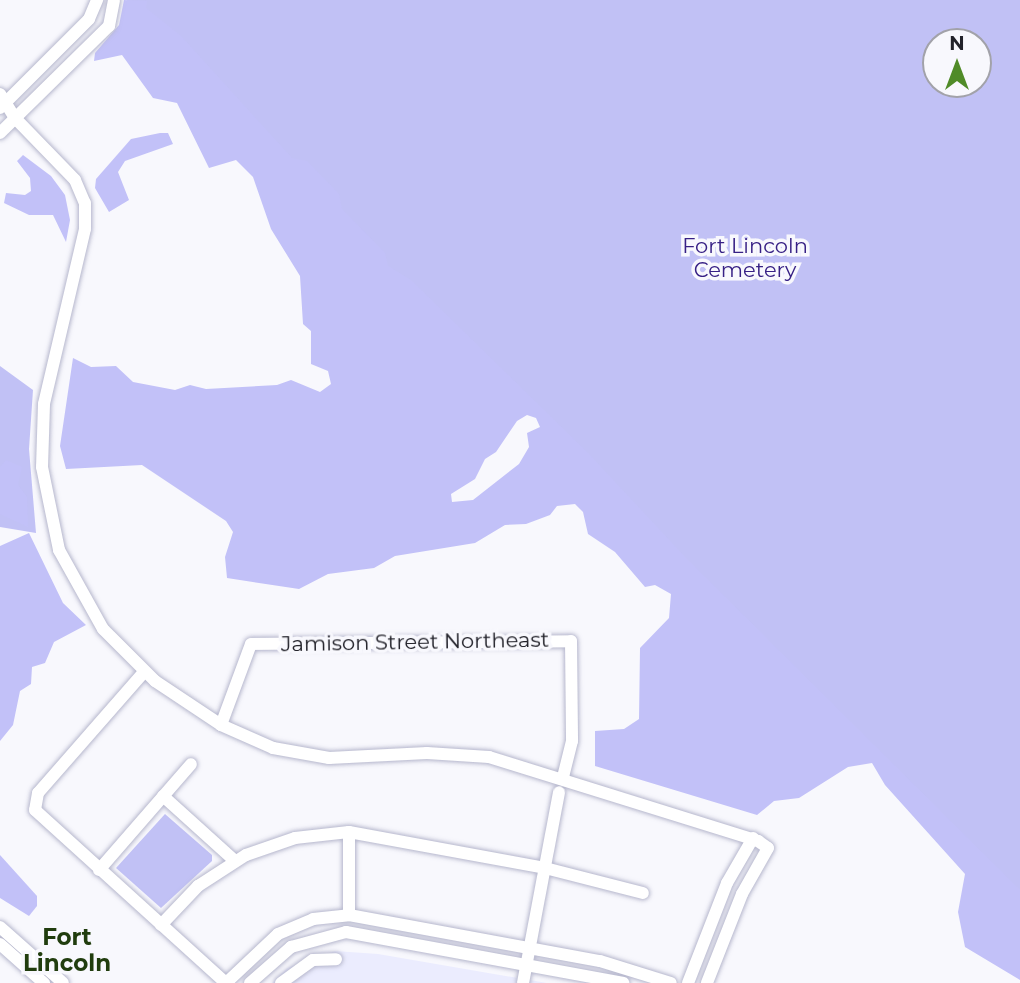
<!DOCTYPE html>
<style>
body{margin:0}
#map{position:relative;width:1020px;height:983px;overflow:hidden;background:#f8f8fd;font-family:Montserrat,sans-serif}
div>[style]{position:absolute}
[style*='--x']{left:calc(var(--x)*1px);top:calc(var(--y)*1px);width:calc(var(--w)*1px);rotate:calc(var(--a)*1deg)}
.built>*{inset:0;background:#ebecfe}
.green>*{inset:0;background:#c1c1f5}
.forest>*{inset:0;background:#c2c1f8}
.roads{filter:drop-shadow(0 0 2px #b6b7cd) drop-shadow(0 0 2px #b6b7cd)}
.minor>*{height:12px;margin:-6px;padding:0 6px;transform-origin:6px;border-radius:6px;background:#fff}
span{translate:-50% -50%;white-space:nowrap;text-align:center;line-height:1.15;-webkit-text-stroke:7px #f8f8fd;paint-order:stroke}
.park-label{font-size:21px;color:#372085}
.street-label{font-size:21px;color:#22222a}
.neighbourhood-label{font-size:23px;color:#213d0e;font-weight:700}
.north{position:absolute;left:922px;top:28px;width:70px;height:70px;box-sizing:border-box;background:#f8f8fd;border:2px solid #a2a2a9;border-radius:50%;rotate:0deg;font-size:19px;font-weight:700;line-height:28px;text-align:center;color:#22222a}
.north::after{content:'';display:block;margin:auto;width:24px;height:32px;background:#508b28;clip-path:polygon(50% 0,100% 100%,50% 72%,0 100%)}
</style>
<div id="map">
<div class="built">
<i style="clip-path:polygon(335px 951px,378px 954px,547px 983px,272px 983px,287px 968px)"></i>
</div>
<div class="green">
<i style="clip-path:polygon(evenodd,127px 0,1020px 0,1020px 891px,128px 10px,127px 0,936px 42px,978px 42px,978px 84px,936px 84px,936px 42px)"></i>
<i style="clip-path:polygon(0 366px,33px 390px,29px 449px,36px 533px,0 527px)"></i>
<i style="clip-path:polygon(165px 814px,212px 855px,212px 861px,161px 908px,116px 868px)"></i>
</div>
<div class="forest">
<i style="clip-path:polygon(evenodd,124px 0,147px 1px,146px 8px,181px 36px,292px 158px,307px 161px,339px 194px,342px 209px,385px 253px,388px 266px,411px 280px,588px 453px,685px 557px,1020px 890px,1020px 980px,965px 947px,958px 912px,965px 874px,885px 785px,872px 763px,848px 767px,799px 798px,774px 801px,757px 815px,595px 766px,595px 731px,624px 729px,639px 719px,640px 648px,669px 618px,671px 594px,655px 585px,645px 587px,615px 552px,588px 534px,583px 512px,575px 504px,557px 506px,550px 515px,526px 524px,505px 525px,475px 543px,395px 556px,374px 568px,328px 574px,299px 589px,227px 578px,225px 557px,233px 532px,226px 521px,142px 465px,66px 469px,60px 446px,73px 358px,91px 367px,116px 366px,133px 382px,175px 390px,190px 385px,206px 389px,277px 385px,291px 380px,320px 392px,331px 384px,328px 371px,311px 364px,311px 331px,303px 324px,300px 276px,271px 229px,253px 177px,236px 160px,209px 168px,177px 103px,153px 98px,122px 55px,94px 61px,95px 53px,119px 25px,124px 0,527px 415px,536px 418px,540px 427px,527px 433px,529px 447px,519px 464px,473px 500px,452px 502px,451px 494px,475px 479px,485px 459px,496px 452px,517px 421px,527px 415px)"></i>
<i style="clip-path:polygon(160px 133px,168px 133px,173px 144px,125px 161px,118px 172px,129px 200px,109px 212px,95px 188px,96px 179px,131px 139px)"></i>
<i style="clip-path:polygon(23px 155px,51px 176px,65px 195px,70px 220px,66px 242px,53px 215px,29px 215px,4px 203px,6px 193px,25px 195px,31px 191px,30px 178px,17px 161px)"></i>
<i style="clip-path:polygon(6px 460px,22px 467px,18px 485px,27px 497px,28px 527px,0 514px,0 467px)"></i>
<i style="clip-path:polygon(29px 533px,63px 603px,86px 625px,54px 642px,45px 663px,32px 667px,31px 684px,20px 691px,13px 725px,0 741px,0 546px)"></i>
<i style="clip-path:polygon(0 855px,37px 896px,37px 906px,29px 916px,0 898px)"></i>
</div>
<div class="roads">
<div class="minor">
<i style="--x:0;--y:94;--w:28;--a:58"></i>
<i style="--x:15;--y:118;--w:86;--a:45.9"></i>
<i style="--x:75;--y:180;--w:25;--a:67"></i>
<i style="--x:85;--y:203;--w:26;--a:90"></i>
<i style="--x:85;--y:229;--w:180;--a:103.2"></i>
<i style="--x:44;--y:404;--w:63;--a:91.8"></i>
<i style="--x:42;--y:467;--w:85;--a:78.4"></i>
<i style="--x:59;--y:550;--w:90;--a:60.9"></i>
<i style="--x:103;--y:629;--w:74;--a:45"></i>
<i style="--x:155;--y:681;--w:79;--a:33.7"></i>
<i style="--x:221;--y:725;--w:57;--a:23.9"></i>
<i style="--x:273;--y:748;--w:57;--a:10.1"></i>
<i style="--x:329;--y:758;--w:98;--a:-2.9"></i>
<i style="--x:427;--y:753;--w:62;--a:3.7"></i>
<i style="--x:489;--y:757;--w:282;--a:17.3"></i>
<i style="--x:758;--y:841;--w:12;--a:35"></i>
<i style="--x:768;--y:848;--w:53;--a:119.5"></i>
<i style="--x:742;--y:894;--w:96;--a:111.5"></i>
<i style="--x:0;--y:108;--w:126;--a:-45"></i>
<i style="--x:89;--y:19;--w:21;--a:-67"></i>
<i style="--x:0;--y:133;--w:153;--a:-44.5"></i>
<i style="--x:109;--y:26;--w:26;--a:-79"></i>
<i style="--x:144;--y:672;--w:161;--a:131.2"></i>
<i style="--x:38;--y:793;--w:17;--a:100"></i>
<i style="--x:35;--y:810;--w:258;--a:42.2"></i>
<i style="--x:221;--y:725;--w:86;--a:-69.7"></i>
<i style="--x:251;--y:644;--w:320;--a:-0.5"></i>
<i style="--x:571;--y:641;--w:100;--a:89.4"></i>
<i style="--x:572;--y:741;--w:37;--a:104"></i>
<i style="--x:163;--y:796;--w:97;--a:42.1"></i>
<i style="--x:349;--y:832;--w:83;--a:90"></i>
<i style="--x:99;--y:870;--w:140;--a:-49"></i>
<i style="--x:161;--y:925;--w:54;--a:-46.5"></i>
<i style="--x:198;--y:886;--w:57;--a:-32.9"></i>
<i style="--x:246;--y:855;--w:52;--a:-19.1"></i>
<i style="--x:295;--y:838;--w:54;--a:-6.3"></i>
<i style="--x:349;--y:832;--w:199;--a:10.4"></i>
<i style="--x:545;--y:868;--w:101;--a:14.3"></i>
<i style="--x:0;--y:927;--w:84;--a:41.6"></i>
<i style="--x:0;--y:944;--w:59;--a:41.6"></i>
<i style="--x:226;--y:983;--w:71;--a:-43.3"></i>
<i style="--x:278;--y:934;--w:38;--a:-23"></i>
<i style="--x:313;--y:919;--w:36;--a:-6"></i>
<i style="--x:349;--y:915;--w:255;--a:10.4"></i>
<i style="--x:600;--y:961;--w:74;--a:17.2"></i>
<i style="--x:250;--y:983;--w:55;--a:-41.3"></i>
<i style="--x:291;--y:947;--w:57;--a:-15.3"></i>
<i style="--x:346;--y:932;--w:282;--a:10.4"></i>
<i style="--x:281;--y:983;--w:39;--a:-36"></i>
<i style="--x:313;--y:960;--w:23;--a:-2"></i>
<i style="--x:523;--y:983;--w:194;--a:-79.3"></i>
<i style="--x:688;--y:983;--w:107;--a:-68.7"></i>
<i style="--x:727;--y:883;--w:52;--a:-60"></i>
</div>
</div>
<div class="park-label">
<span style="left:745px;top:258px">Fort Lincoln<br>Cemetery</span>
</div>
<div class="street-label">
<span style="left:415px;top:642px;rotate:-1deg">Jamison Street Northeast</span>
</div>
<div class="neighbourhood-label">
<span style="left:67px;top:950px">Fort<br>Lincoln</span>
</div>
<div class="north">N</div>
</div>
